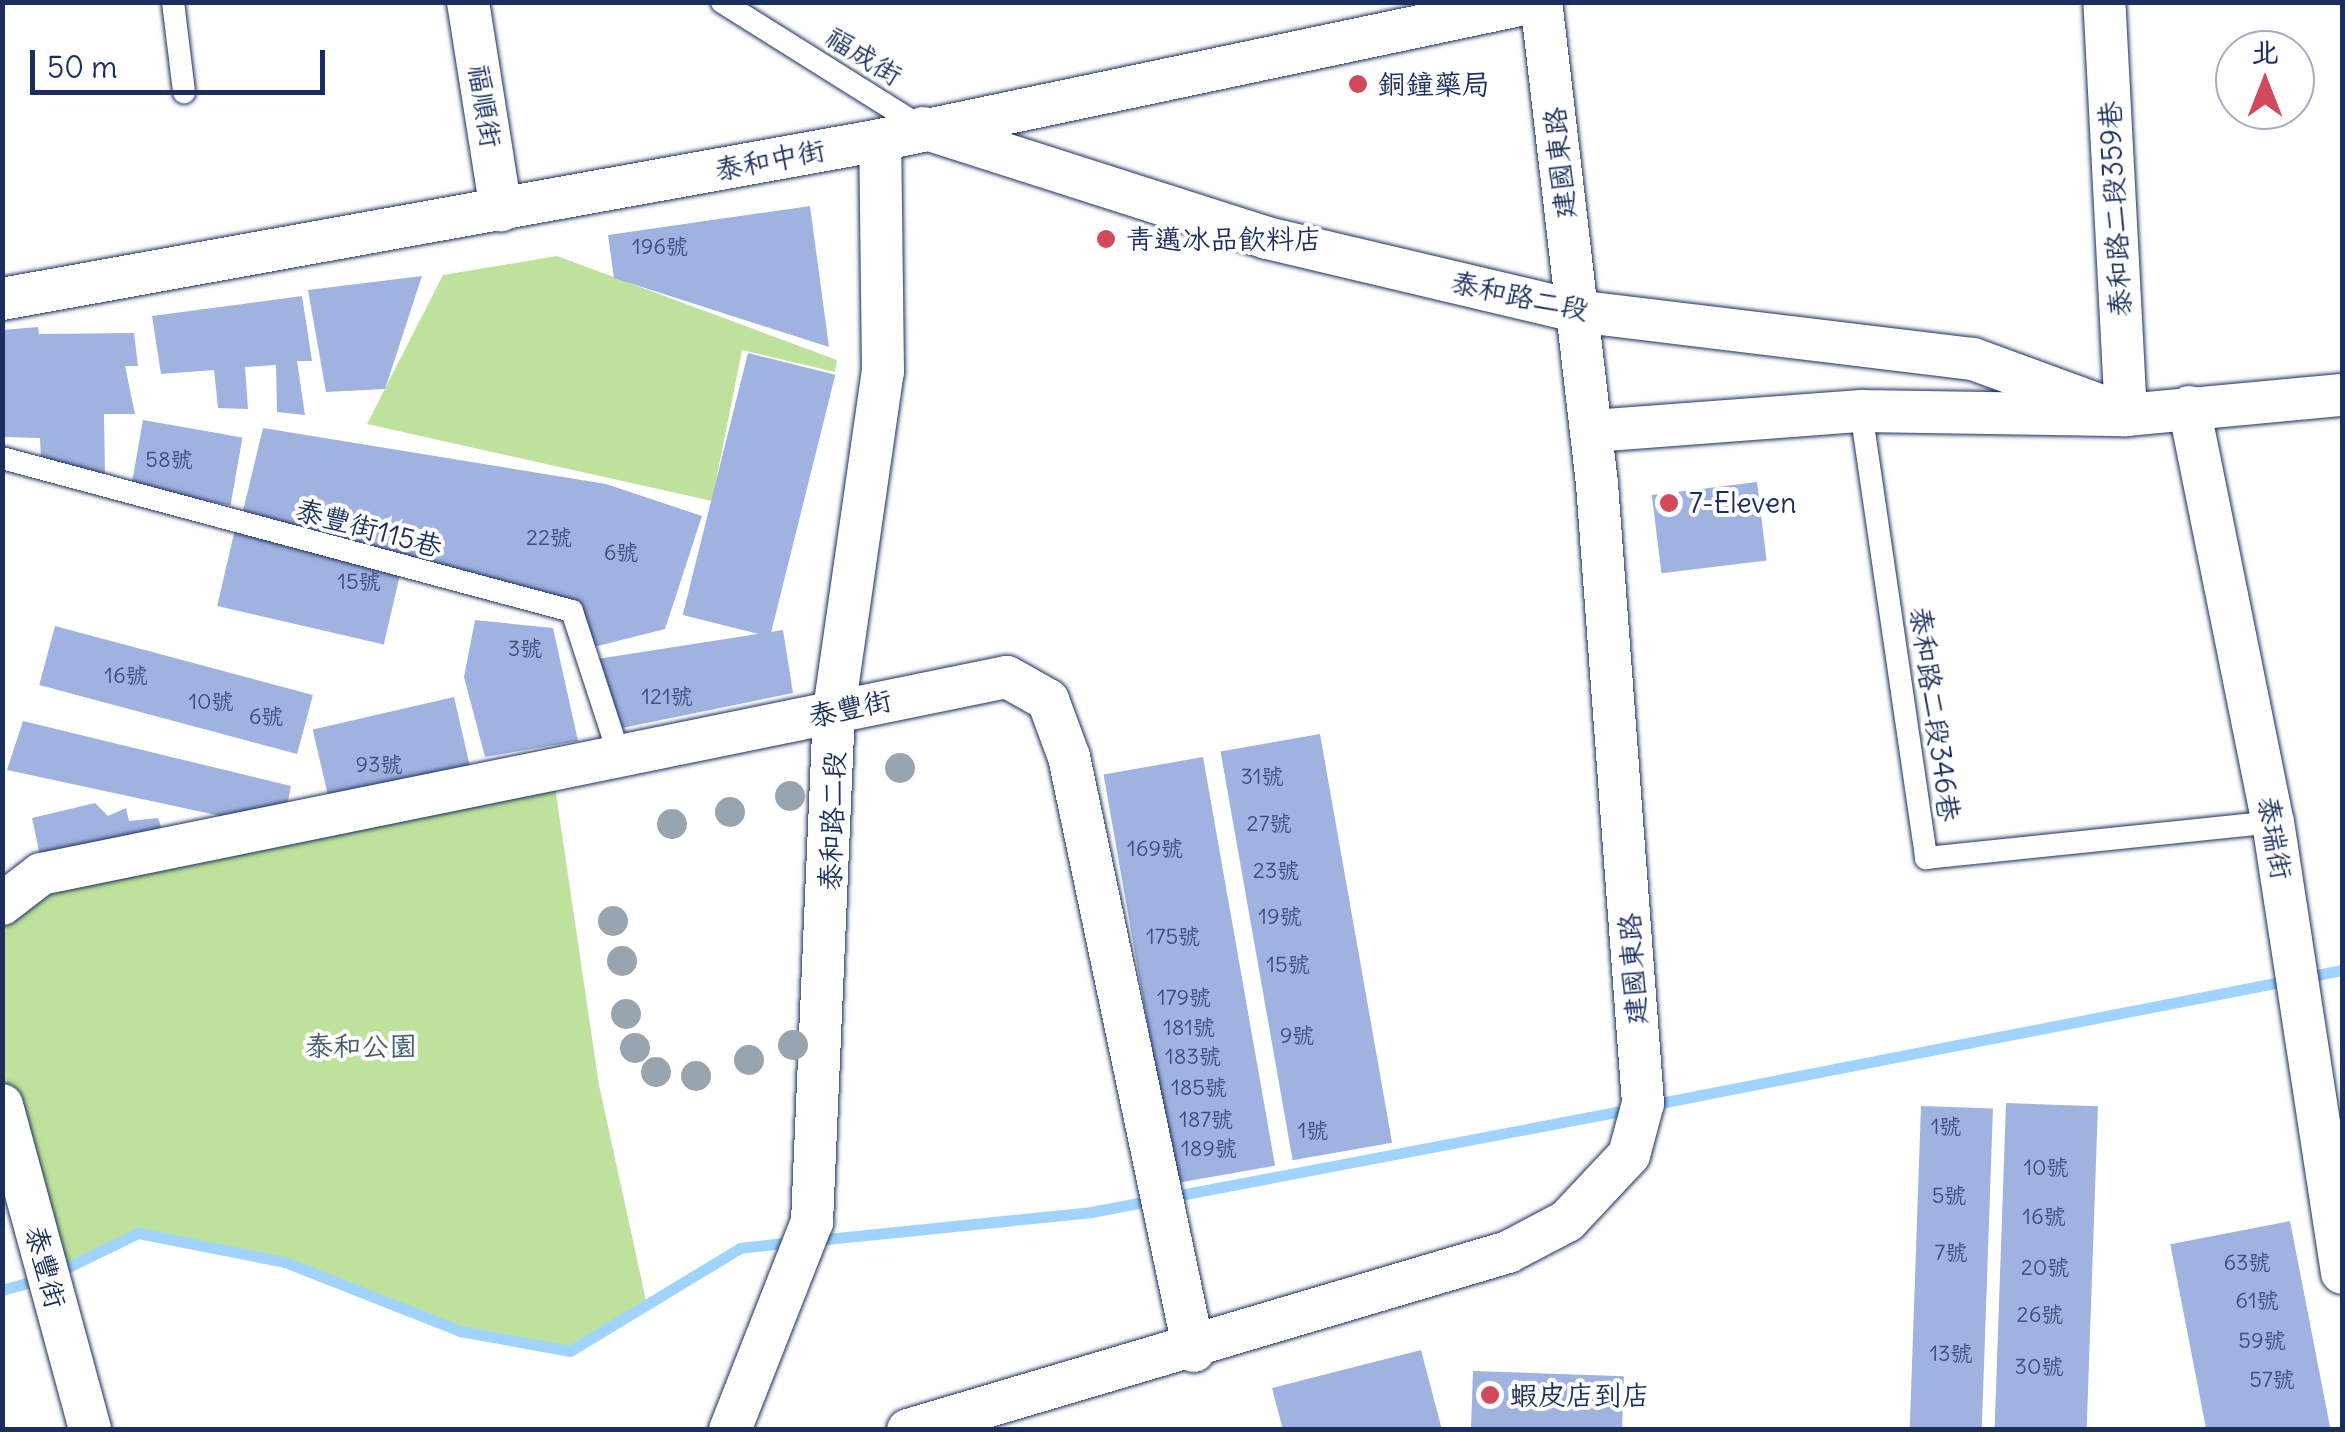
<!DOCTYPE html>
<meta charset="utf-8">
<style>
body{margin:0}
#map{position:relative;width:2345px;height:1432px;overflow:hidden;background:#fff;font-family:Delius,"LXGW WenKai TC",sans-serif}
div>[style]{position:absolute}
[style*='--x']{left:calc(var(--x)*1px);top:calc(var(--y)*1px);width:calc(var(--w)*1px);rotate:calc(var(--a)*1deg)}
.green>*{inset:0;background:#bee19b}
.stream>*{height:11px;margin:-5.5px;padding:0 5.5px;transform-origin:5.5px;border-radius:5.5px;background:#a0d4fe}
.building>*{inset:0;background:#a0b2e0;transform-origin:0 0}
.roads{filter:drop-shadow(0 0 2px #1b2f5e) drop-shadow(0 0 2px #1b2f5e)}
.lane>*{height:22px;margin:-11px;padding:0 11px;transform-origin:11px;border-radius:11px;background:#fff}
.street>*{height:42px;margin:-21px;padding:0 21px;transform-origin:21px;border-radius:21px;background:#fff}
.trees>*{width:30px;height:30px;margin:-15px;border-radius:50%;background:#98a5af}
.dots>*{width:28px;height:28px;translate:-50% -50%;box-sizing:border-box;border:5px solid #fff;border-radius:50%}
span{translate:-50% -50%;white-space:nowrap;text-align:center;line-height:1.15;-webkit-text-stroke:8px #fff;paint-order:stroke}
.number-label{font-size:22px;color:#3c507e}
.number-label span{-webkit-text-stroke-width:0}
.street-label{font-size:28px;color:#1b2f5e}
.poi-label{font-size:28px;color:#1b2f5e}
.left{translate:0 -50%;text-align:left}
.park-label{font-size:28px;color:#445c6d}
.frame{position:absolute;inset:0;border:5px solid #1b2f5e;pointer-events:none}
.north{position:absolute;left:2215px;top:30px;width:100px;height:100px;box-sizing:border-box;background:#fff;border:2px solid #a4acbf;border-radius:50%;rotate:0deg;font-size:28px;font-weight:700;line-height:40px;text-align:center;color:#1b2f5e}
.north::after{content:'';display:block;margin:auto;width:35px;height:45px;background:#d1495b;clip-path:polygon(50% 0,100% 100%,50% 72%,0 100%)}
.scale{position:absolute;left:30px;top:50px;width:295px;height:45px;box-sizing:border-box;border:5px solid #1b2f5e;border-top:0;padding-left:12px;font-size:30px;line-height:35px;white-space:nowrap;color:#1b2f5e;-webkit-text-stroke:8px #fff;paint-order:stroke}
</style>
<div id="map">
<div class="green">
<i style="clip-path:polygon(557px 256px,837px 360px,835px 372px,742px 350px,712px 501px,367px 424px,443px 275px)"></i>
<i style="clip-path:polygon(553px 773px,599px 1085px,647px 1305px,570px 1351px,460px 1331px,285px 1262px,139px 1233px,48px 1277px,3px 1105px,2px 904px)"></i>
</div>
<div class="stream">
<i style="--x:1650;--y:1105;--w:705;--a:-11.04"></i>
<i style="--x:817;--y:1240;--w:275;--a:-5.8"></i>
<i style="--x:1091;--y:1212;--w:551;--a:-10.78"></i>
<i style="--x:58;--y:1272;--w:89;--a:-26"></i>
<i style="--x:138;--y:1233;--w:150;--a:11.2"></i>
<i style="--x:285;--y:1262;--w:188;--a:21.5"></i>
<i style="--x:460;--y:1331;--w:112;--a:10.3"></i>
<i style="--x:570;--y:1351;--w:199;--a:-31.2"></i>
<i style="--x:740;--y:1248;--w:53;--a:-6.5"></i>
<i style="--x:2;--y:1290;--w:41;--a:-15.8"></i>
</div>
<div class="building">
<i style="clip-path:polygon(810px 206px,829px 347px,614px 278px,608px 235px)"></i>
<i style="clip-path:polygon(422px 276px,385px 389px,326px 392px,308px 290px)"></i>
<i style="clip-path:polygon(302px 296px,312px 361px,297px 361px,305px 415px,277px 412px,276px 365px,245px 367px,248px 409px,218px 408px,214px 370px,161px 374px,152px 316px)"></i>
<i style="clip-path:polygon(38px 327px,39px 334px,134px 333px,138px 366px,125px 366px,135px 414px,104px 414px,105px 474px,41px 461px,40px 438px,2px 437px,2px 330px)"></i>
<i style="left:748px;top:353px;width:90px;height:270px;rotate:14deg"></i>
<i style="left:143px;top:420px;width:101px;height:69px;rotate:10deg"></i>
<i style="clip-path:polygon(263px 428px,606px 484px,702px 516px,665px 629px,590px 648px,572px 606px,243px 511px)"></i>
<i style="left:1757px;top:482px;width:79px;height:106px;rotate:83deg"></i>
<i style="left:235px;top:529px;width:171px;height:79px;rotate:13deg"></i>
<i style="clip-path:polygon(475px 620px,553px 628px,578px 741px,485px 757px,464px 677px)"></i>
<i style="left:55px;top:626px;width:267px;height:61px;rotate:15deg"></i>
<i style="clip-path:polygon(783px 630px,793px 693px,617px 729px,597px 659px)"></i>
<i style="left:454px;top:697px;width:71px;height:145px;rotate:77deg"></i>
<i style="clip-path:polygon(23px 721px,291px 786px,286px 811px,244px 821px,7px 770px)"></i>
<i style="left:1320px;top:734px;width:415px;height:101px;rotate:80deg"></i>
<i style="left:1203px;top:757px;width:415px;height:101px;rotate:80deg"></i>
<i style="clip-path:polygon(95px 803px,108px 816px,126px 808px,129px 821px,158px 818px,165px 839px,41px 860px,32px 818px)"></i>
<i style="left:2006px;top:1103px;width:92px;height:327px;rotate:2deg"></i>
<i style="left:1921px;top:1106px;width:72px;height:324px;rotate:2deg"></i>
<i style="left:2290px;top:1221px;width:213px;height:122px;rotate:79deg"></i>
<i style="clip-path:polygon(1421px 1350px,1442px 1430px,1283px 1430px,1272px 1388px)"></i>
<i style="left:1473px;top:1371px;width:151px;height:59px;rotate:2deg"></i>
</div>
<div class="roads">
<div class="lane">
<i style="--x:173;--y:2;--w:91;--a:83"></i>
<i style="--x:722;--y:2;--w:237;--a:32.1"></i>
<i style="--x:1861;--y:411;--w:452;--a:81.7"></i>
<i style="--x:1926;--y:858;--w:349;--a:-5.9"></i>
<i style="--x:2;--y:458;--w:590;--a:15.03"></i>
<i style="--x:572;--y:611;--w:155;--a:71.9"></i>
</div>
<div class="street">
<i style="--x:468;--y:2;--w:211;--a:81"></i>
<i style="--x:923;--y:128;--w:361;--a:17.7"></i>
<i style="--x:1267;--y:238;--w:318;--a:13.3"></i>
<i style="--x:1576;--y:311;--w:400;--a:6.9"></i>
<i style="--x:1973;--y:359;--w:163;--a:20.1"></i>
<i style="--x:2126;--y:415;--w:414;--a:-93"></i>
<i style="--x:2;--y:299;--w:892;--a:-10.26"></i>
<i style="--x:880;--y:140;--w:668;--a:-11.92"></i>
<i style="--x:2189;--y:407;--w:423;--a:78.6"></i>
<i style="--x:2273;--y:822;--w:456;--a:81.3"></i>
<i style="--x:1593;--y:431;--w:269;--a:-4.3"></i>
<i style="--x:1861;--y:411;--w:265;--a:0.9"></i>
<i style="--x:2126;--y:415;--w:217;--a:-5.3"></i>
<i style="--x:2;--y:904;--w:49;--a:-37.6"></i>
<i style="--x:41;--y:874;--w:986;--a:-11.53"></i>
<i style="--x:1007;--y:677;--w:47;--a:29.3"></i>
<i style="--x:1048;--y:700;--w:61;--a:69.8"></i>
<i style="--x:1069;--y:757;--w:607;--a:78.12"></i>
<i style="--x:2;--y:1105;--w:337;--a:74.8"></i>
<i style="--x:730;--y:1430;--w:224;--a:-68.5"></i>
<i style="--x:812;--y:1222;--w:512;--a:-87.54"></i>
<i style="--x:834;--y:710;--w:342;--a:-81.8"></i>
<i style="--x:883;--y:372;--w:232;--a:-90.7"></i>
<i style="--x:908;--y:1430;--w:626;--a:-16.52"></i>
<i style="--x:1508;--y:1252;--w:67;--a:-27.7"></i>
<i style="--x:1567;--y:1221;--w:91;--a:-46.8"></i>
<i style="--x:1629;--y:1155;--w:54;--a:-74.9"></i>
<i style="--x:1643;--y:1103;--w:621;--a:-94.25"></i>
<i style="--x:1597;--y:484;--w:485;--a:-96.6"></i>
</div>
</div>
<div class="trees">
<i style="left:900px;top:768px"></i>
<i style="left:790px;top:796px"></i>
<i style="left:730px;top:812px"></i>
<i style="left:672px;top:824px"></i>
<i style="left:613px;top:921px"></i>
<i style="left:622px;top:961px"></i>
<i style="left:626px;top:1014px"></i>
<i style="left:793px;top:1045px"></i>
<i style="left:635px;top:1048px"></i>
<i style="left:749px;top:1060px"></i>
<i style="left:656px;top:1072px"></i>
<i style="left:696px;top:1076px"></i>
</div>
<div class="dots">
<i style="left:1358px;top:84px;background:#d1495b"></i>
<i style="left:1106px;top:239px;background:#d1495b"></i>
<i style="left:1669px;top:503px;background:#d1495b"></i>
<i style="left:1490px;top:1395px;background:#d1495b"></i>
</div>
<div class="number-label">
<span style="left:660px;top:247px">196號</span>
<span style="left:169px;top:460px">58號</span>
<span style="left:549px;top:538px">22號</span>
<span style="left:621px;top:553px">6號</span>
<span style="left:359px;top:582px">15號</span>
<span style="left:525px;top:649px">3號</span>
<span style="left:126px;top:676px">16號</span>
<span style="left:667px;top:697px">121號</span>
<span style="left:211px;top:702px">10號</span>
<span style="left:266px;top:717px">6號</span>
<span style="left:379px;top:765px">93號</span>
<span style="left:1262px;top:777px">31號</span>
<span style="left:1269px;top:824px">27號</span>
<span style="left:1155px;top:849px">169號</span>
<span style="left:1276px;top:871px">23號</span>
<span style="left:1280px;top:917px">19號</span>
<span style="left:1173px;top:937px">175號</span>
<span style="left:1288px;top:965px">15號</span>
<span style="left:1184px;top:998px">179號</span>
<span style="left:1189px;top:1028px">181號</span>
<span style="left:1297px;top:1036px">9號</span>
<span style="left:1193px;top:1057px">183號</span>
<span style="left:1199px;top:1088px">185號</span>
<span style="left:1206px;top:1120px">187號</span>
<span style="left:1946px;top:1127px">1號</span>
<span style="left:1313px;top:1131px">1號</span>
<span style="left:1209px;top:1149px">189號</span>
<span style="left:2046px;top:1168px">10號</span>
<span style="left:1949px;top:1196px">5號</span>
<span style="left:2044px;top:1217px">16號</span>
<span style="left:1951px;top:1253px">7號</span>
<span style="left:2247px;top:1263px">63號</span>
<span style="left:2045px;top:1268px">20號</span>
<span style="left:2257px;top:1301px">61號</span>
<span style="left:2040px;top:1315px">26號</span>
<span style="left:2262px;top:1341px">59號</span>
<span style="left:1951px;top:1354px">13號</span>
<span style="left:2039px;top:1367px">30號</span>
<span style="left:2272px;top:1380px">57號</span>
</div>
<div class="street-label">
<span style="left:864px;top:56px;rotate:32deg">福成街</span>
<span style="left:485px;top:106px;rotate:81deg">福順街</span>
<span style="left:770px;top:160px;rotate:-11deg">泰和中街</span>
<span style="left:1560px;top:163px;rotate:-96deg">建國東路</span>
<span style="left:2115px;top:209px;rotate:-93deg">泰和路二段359巷</span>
<span style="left:1520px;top:296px;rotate:12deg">泰和路二段</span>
<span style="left:369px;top:528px;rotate:15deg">泰豐街115巷</span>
<span style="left:850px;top:708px;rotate:-12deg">泰豐街</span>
<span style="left:1935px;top:714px;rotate:82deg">泰和路二段346巷</span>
<span style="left:832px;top:821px;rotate:-88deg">泰和路二段</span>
<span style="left:2275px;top:838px;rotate:80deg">泰瑞街</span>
<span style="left:1633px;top:969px;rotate:-94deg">建國東路</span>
<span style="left:46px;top:1267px;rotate:75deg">泰豐街</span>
</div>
<div class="poi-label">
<span class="left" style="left:1378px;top:84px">銅鐘藥局</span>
<span class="left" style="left:1126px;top:239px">青邁冰品飲料店</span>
<span class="left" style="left:1689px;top:503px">7-Eleven</span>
<span class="left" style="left:1510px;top:1395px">蝦皮店到店</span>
</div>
<div class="park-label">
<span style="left:361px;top:1046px">泰和公園</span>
</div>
<div class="frame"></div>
<div class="north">北</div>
<div class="scale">50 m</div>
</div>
